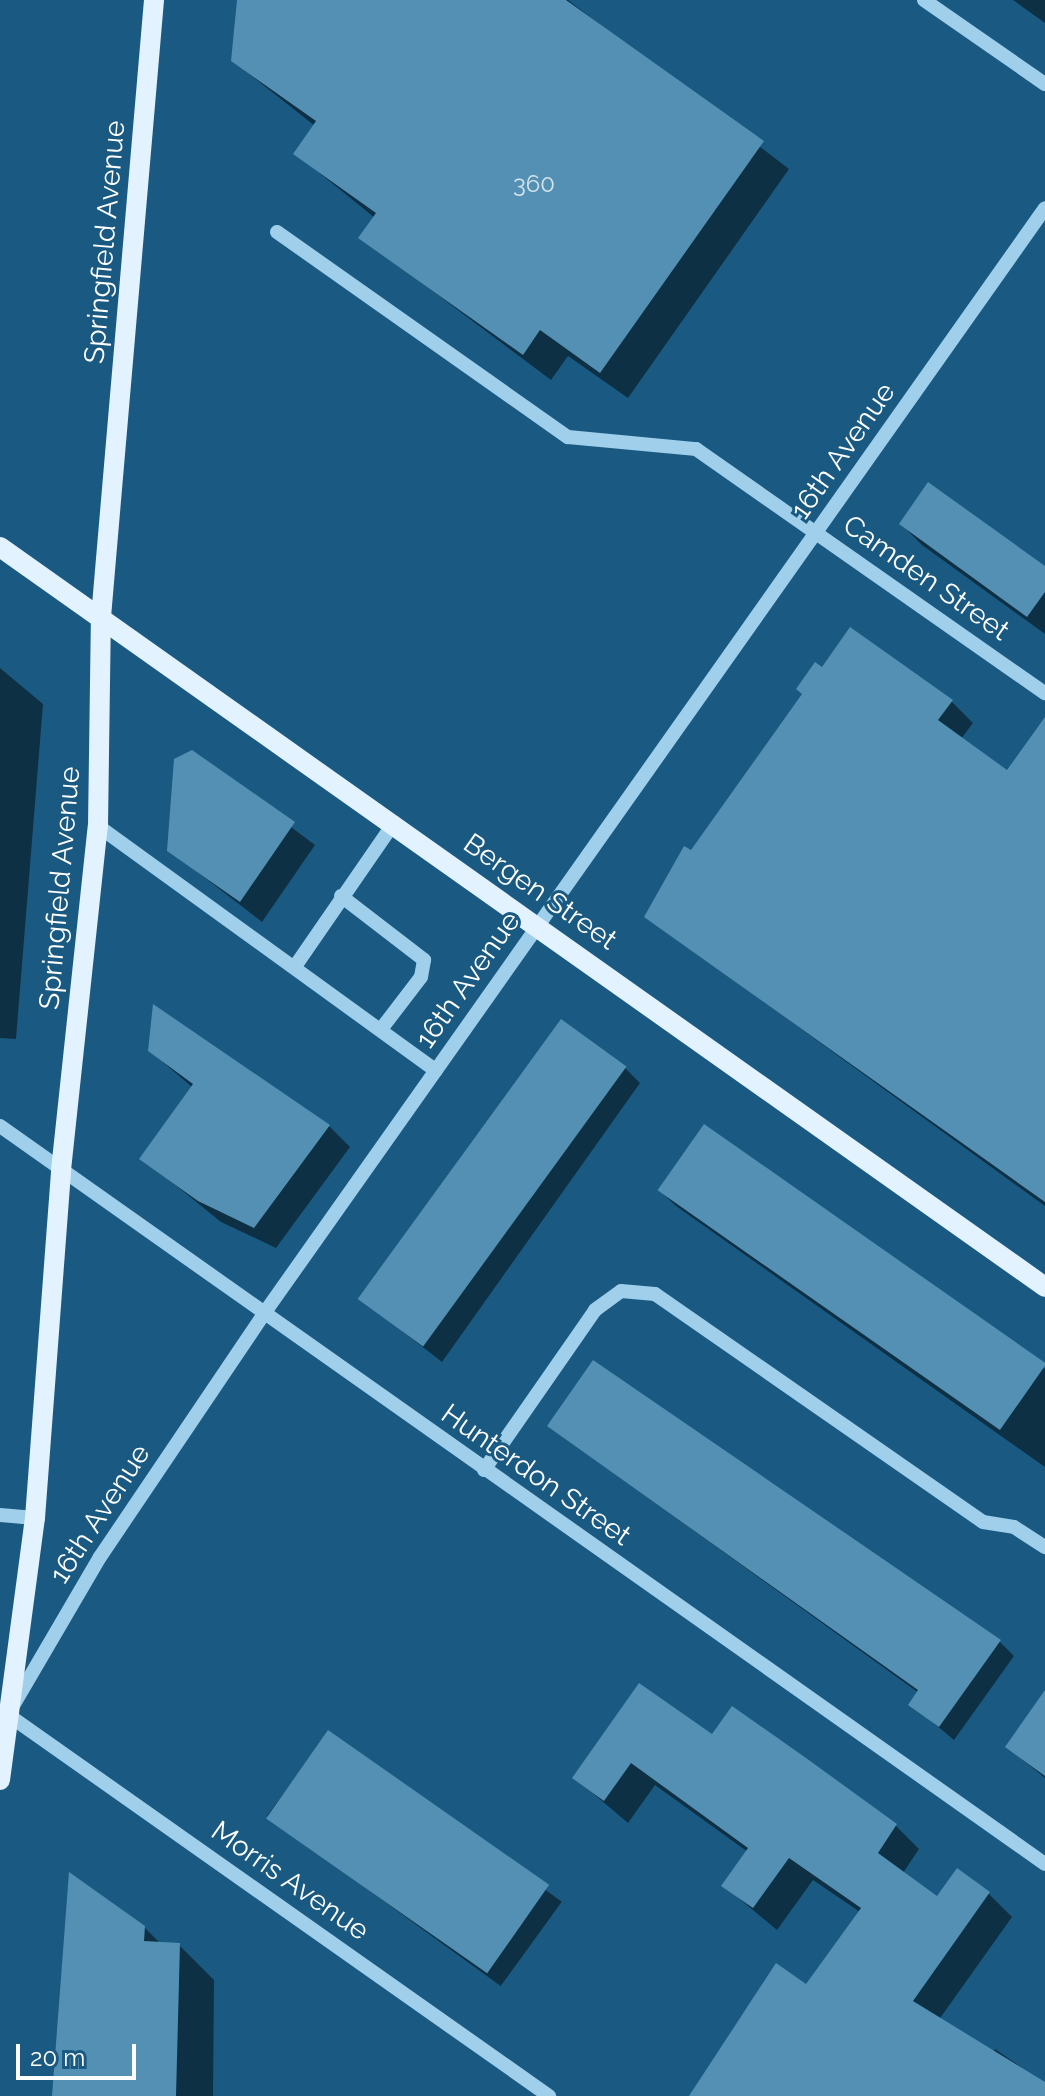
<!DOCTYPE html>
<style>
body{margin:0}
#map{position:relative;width:1045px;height:2096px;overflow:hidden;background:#1a5a82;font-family:Raleway,sans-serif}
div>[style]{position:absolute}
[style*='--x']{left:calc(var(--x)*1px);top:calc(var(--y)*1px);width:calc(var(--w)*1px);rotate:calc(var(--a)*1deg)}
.shadow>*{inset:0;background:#0007;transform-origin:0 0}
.building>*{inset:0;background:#5490b3;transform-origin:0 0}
.minor>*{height:14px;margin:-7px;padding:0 7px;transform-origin:7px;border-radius:7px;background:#9fcfea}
.major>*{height:20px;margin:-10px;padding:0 10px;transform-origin:10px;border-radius:10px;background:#e3f2ff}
span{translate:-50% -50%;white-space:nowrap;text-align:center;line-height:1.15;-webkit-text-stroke:6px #1a5a82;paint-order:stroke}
.number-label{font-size:24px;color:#d4e3ec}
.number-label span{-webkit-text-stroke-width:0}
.street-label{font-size:28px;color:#fff}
.scale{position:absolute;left:16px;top:2044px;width:120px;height:36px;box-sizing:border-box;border:4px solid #fff;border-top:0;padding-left:10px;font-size:24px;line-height:28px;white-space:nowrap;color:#fff;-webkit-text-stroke:6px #1a5a82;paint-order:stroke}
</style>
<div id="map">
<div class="shadow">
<i style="clip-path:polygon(239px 0,568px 0,789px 169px,628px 398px,568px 356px,551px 380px,361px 237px,375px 218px,296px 154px,315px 126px,233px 61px)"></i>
<i style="clip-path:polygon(1013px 0,1045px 0,1045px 23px)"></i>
<i style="clip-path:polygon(901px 524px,1045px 569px,1045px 634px,922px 545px)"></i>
<i style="clip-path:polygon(0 668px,43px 704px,16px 1039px,0 1038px)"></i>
<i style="clip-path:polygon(822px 670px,952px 702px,973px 723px,961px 739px,1008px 772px,1045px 739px,1045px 1206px,647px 917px)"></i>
<i style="clip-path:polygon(191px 752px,315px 845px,262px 922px,169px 850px)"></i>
<i style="clip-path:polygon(150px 1051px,329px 1126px,350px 1147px,276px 1248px,221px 1222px,142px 1158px,192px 1087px)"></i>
<i style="clip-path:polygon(625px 1068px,640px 1083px,442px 1362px,366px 1303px)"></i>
<i style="clip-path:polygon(659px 1190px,1045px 1369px,1045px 1467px,676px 1206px)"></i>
<i style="clip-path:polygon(549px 1426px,1000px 1642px,1014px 1656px,954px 1740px,911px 1704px,919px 1693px)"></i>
<i style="clip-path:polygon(1045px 1694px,1045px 1778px,1007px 1747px)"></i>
<i style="left:328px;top:1732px;width:289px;height:104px;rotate:36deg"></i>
<i style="clip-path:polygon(712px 1737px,896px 1826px,919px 1849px,903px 1873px,938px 1898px,989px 1894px,1012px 1917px,938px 2021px,990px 2057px,995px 2049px,1045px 2084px,1045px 2096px,691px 2096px,806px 1987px,860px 1912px,813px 1880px,777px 1930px,724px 1886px,748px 1852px,655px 1785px,628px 1823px,575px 1778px)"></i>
<i style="clip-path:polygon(144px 1927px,161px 1944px,179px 1945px,214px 1980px,213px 2096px,54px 2096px)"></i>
</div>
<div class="building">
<i style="clip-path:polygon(237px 0,566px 0,764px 141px,600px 373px,540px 330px,523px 355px,358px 238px,376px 213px,293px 154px,316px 121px,231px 61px)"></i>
<i style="clip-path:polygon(928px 482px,1045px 566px,1045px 592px,1027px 617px,899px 524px)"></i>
<i style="clip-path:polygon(850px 627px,953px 700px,938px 720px,1007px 770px,1045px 717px,1045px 1202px,644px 917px,684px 846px,691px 850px,802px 694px,796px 689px,815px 662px,822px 667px)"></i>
<i style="clip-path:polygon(192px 750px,295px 822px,240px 902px,167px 851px,174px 759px)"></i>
<i style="clip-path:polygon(153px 1004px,330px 1125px,254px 1228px,198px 1201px,139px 1159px,193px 1084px,148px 1051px)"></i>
<i style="left:561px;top:1019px;width:81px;height:346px;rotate:36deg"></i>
<i style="left:704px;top:1124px;width:418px;height:81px;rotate:35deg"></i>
<i style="clip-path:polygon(593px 1360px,1001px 1640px,939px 1727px,908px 1705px,918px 1690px,547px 1426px)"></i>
<i style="clip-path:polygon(639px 1683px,712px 1734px,732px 1706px,806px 1758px,897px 1824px,878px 1853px,937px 1896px,957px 1868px,990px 1892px,913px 2001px,1045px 2082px,1045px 2096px,689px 2096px,776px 1963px,806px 1984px,861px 1908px,789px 1858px,753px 1908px,721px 1886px,748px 1848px,631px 1763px,604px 1801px,572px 1778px)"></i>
<i style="clip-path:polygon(1045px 1690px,1045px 1776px,1005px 1747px)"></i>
<i style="left:328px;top:1730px;width:270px;height:108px;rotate:35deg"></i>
<i style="clip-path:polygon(69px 1872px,145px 1926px,144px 1941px,180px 1943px,176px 2096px,52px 2096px)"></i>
</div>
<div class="minor">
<i style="--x:924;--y:0;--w:147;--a:34.8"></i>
<i style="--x:277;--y:232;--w:356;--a:35.2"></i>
<i style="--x:568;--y:437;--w:129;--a:5.4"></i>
<i style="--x:696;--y:449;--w:426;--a:35"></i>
<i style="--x:98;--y:826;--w:417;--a:35.9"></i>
<i style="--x:341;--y:896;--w:105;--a:37.6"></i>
<i style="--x:424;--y:960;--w:17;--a:100"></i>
<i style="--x:421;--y:977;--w:64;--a:127.4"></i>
<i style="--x:296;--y:965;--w:173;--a:-55.4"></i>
<i style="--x:0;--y:1126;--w:1279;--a:35.23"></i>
<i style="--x:484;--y:1470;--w:195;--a:-55.2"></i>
<i style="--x:595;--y:1310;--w:32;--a:-36"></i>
<i style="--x:621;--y:1291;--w:34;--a:5"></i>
<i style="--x:655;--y:1294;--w:399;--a:34.8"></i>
<i style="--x:983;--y:1522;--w:31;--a:9"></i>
<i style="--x:1014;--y:1527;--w:37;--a:33"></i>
<i style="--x:0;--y:1515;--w:35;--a:5"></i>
<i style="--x:14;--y:1704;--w:170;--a:-59.7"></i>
<i style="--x:100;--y:1557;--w:292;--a:-56"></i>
<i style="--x:263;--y:1315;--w:1355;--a:-54.76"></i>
<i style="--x:4;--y:1712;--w:667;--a:35.17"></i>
</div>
<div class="major">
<i style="--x:0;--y:547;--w:1280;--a:35.3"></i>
<i style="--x:0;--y:1780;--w:264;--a:-82.4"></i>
<i style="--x:35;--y:1518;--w:349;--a:-85.7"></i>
<i style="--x:61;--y:1170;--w:346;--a:-83.9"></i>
<i style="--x:98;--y:826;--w:209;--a:-89.2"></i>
<i style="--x:101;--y:617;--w:619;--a:-85.09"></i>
</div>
<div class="number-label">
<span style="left:534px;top:184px">360</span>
</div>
<div class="street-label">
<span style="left:105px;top:242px;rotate:-85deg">Springfield Avenue</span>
<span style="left:843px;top:451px;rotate:-55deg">16th Avenue</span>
<span style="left:926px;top:578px;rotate:35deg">Camden Street</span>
<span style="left:60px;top:888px;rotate:-85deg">Springfield Avenue</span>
<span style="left:540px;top:892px;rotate:35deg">Bergen Street</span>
<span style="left:468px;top:980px;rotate:-55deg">16th Avenue</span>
<span style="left:536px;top:1475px;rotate:35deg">Hunterdon Street</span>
<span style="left:100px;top:1514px;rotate:-57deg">16th Avenue</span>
<span style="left:290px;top:1881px;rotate:35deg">Morris Avenue</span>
</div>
<div class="scale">20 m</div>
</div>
